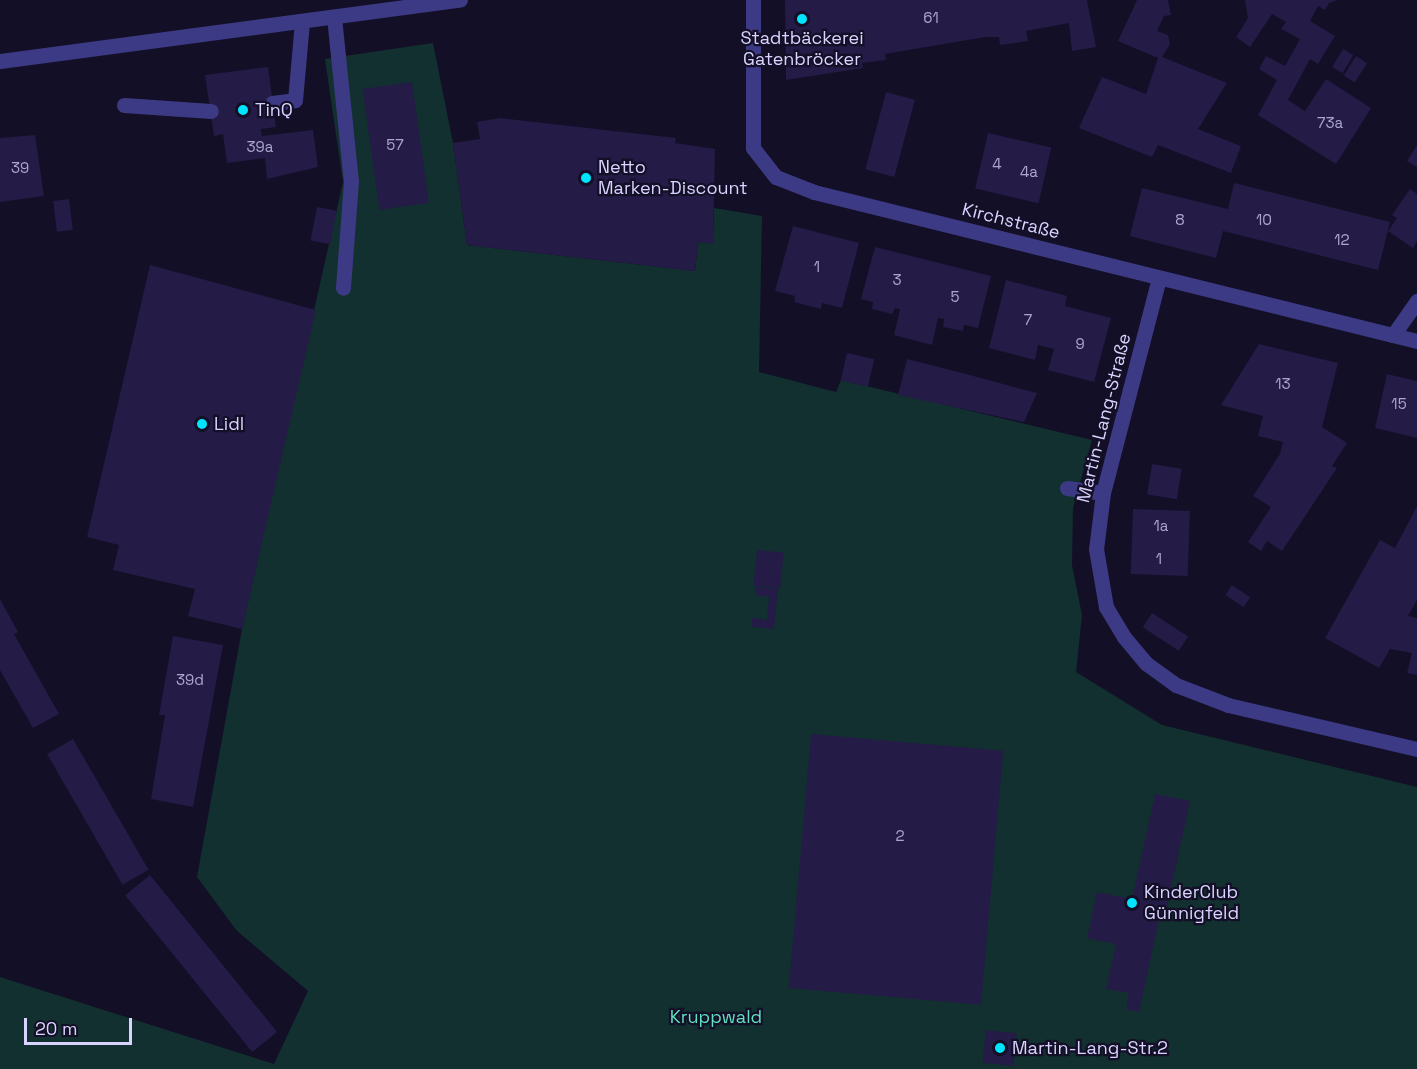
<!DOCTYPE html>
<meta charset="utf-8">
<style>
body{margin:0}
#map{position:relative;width:1417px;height:1069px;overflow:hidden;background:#130f26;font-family:"Space Grotesk",sans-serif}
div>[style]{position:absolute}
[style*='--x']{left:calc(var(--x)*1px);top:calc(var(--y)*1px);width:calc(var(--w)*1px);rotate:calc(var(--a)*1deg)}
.green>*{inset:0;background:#12302f}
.building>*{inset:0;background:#241b47;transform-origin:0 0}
.service>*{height:15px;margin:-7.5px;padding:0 7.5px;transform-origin:7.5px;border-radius:7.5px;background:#3d3a85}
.minor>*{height:15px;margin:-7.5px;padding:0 7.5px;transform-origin:7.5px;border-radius:7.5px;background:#3d3a85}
.tertiary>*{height:15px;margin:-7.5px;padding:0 7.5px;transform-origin:7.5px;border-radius:7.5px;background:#3d3a85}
.dots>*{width:16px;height:16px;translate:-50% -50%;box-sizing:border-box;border:3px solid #130f26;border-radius:50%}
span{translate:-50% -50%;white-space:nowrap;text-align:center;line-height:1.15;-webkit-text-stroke:4.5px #130f26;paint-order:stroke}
.number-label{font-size:15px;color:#aca6d1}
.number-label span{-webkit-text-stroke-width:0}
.poi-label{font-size:18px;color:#d9d4ff}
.left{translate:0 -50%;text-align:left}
.street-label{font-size:18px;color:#d9d4ff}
.park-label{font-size:18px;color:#5fe0c0}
.scale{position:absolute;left:24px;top:1018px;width:108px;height:27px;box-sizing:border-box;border:3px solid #d9d4ff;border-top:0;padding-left:8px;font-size:18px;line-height:21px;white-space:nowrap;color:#d9d4ff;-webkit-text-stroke:4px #130f26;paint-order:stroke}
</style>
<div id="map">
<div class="green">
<i style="clip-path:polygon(433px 43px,453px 143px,467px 245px,695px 271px,698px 242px,713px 243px,714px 208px,762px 216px,759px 372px,836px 392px,841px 380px,1092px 440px,1073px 508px,1072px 565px,1082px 615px,1076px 672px,1162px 725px,1417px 787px,1417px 1069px,0 1069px,0 977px,274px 1064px,308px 991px,237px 931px,197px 877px,242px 629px,343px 182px,325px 59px)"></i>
</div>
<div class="building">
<i style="clip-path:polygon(785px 0,1087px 0,1096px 47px,1072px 51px,1069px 23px,1026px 31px,1028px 41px,1000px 45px,999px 37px,985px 37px,885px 54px,886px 60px,862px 63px,863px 68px,786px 80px)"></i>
<i style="clip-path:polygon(1137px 0,1168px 0,1171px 15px,1164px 16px,1157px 31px,1168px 35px,1170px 44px,1162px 57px,1227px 83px,1198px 129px,1241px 146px,1231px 173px,1158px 145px,1152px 157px,1079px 128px,1102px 77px,1146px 94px,1158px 58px,1118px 41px)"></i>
<i style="clip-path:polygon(1245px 0,1338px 0,1329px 3px,1325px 10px,1318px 6px,1310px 21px,1335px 36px,1318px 64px,1310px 59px,1288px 100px,1305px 111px,1326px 79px,1371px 108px,1336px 164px,1258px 115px,1277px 80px,1259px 69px,1266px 56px,1285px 66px,1300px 39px,1281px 29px,1286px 22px,1272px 14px,1250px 47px,1236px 37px,1248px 18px)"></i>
<i style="left:1343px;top:49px;width:12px;height:21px;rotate:31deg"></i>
<i style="left:1356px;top:56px;width:13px;height:23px;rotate:32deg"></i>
<i style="clip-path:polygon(268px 67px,276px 127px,261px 129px,262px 136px,313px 130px,318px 167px,267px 179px,265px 158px,227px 163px,223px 134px,214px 136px,205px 75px)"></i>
<i style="left:412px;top:82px;width:122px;height:50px;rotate:82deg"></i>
<i style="left:886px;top:92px;width:30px;height:80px;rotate:15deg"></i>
<i style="clip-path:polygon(500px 118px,676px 138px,675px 143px,715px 149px,713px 244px,698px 242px,695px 271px,467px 245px,453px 143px,480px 139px,477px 122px)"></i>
<i style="left:988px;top:133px;width:65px;height:57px;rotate:13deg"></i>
<i style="clip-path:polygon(35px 135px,44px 196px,0 202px,0 138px)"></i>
<i style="clip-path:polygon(1417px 145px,1417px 167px,1407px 161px)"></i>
<i style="clip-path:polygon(1234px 183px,1390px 222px,1378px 270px,1223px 231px,1216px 258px,1130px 236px,1142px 188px,1228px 209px)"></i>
<i style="clip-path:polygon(1410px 189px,1417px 194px,1417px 241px,1413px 248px,1388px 231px,1397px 218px,1392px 215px)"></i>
<i style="left:69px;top:199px;width:31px;height:16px;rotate:83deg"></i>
<i style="left:317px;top:207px;width:20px;height:34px;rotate:11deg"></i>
<i style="clip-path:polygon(793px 226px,859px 243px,842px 308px,822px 303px,821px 309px,794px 302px,795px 296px,775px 291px)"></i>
<i style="clip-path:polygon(875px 247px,991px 276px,978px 328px,964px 325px,963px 331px,943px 327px,944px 319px,938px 318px,932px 345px,894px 335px,900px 309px,895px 308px,892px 314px,872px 309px,873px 302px,861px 299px)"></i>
<i style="clip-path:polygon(150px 265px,316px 310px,242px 629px,188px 616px,195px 589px,113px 570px,119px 545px,87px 537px)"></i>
<i style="clip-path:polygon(1006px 280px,1067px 296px,1065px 306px,1111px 318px,1094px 382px,1048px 370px,1054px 349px,1038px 345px,1035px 360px,989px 348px)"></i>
<i style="clip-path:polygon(1259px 344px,1338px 363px,1322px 427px,1347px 443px,1332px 466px,1337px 468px,1282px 551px,1267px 541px,1261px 551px,1248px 542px,1271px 507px,1253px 496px,1280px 454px,1283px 442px,1258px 436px,1263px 416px,1221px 405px)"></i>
<i style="left:847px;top:353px;width:28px;height:28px;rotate:13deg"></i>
<i style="clip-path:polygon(907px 359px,966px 374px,1037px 393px,1024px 422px,898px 395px)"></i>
<i style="clip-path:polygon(1387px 374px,1417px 381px,1417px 438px,1375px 428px)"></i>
<i style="left:1152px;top:464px;width:30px;height:31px;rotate:9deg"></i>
<i style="clip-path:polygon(1417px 506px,1417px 600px,1408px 616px,1417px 618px,1417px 675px,1407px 673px,1412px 653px,1390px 649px,1379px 668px,1325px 638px,1380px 540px,1395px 548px)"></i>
<i style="left:1133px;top:509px;width:57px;height:65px;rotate:2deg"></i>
<i style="left:757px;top:550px;width:27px;height:36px;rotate:6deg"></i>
<i style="left:1232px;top:585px;width:22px;height:12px;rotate:34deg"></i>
<i style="clip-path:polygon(755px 587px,778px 589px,774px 629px,752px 627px,752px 618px,767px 620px,769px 597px,755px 595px)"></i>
<i style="clip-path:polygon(0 599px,18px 632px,14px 634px,59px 714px,33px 728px,0 670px)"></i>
<i style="left:1152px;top:613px;width:43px;height:17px;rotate:33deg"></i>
<i style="clip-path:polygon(173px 636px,223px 645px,193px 807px,151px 799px,165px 715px,159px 715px)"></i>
<i style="left:811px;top:734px;width:193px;height:255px;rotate:5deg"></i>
<i style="left:73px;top:739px;width:151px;height:30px;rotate:60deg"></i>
<i style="clip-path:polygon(1155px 794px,1190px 801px,1167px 907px,1162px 906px,1139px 1012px,1126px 1009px,1129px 993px,1106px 989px,1116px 944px,1087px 938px,1097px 892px,1132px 899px)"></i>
<i style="left:150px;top:875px;width:202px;height:32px;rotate:51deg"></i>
<i style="left:986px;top:1030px;width:31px;height:33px;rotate:6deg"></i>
</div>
<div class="service">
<i style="--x:334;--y:17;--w:165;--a:84.1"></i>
<i style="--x:351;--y:181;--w:107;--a:94.3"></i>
<i style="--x:272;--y:103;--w:23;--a:-7"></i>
<i style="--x:295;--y:100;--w:79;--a:-84.9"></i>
<i style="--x:124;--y:105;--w:87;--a:3.9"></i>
<i style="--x:1067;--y:488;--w:36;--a:8"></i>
</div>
<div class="minor">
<i style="--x:753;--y:0;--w:148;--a:90"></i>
<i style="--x:753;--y:148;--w:37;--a:52"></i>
<i style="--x:776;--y:177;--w:41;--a:21.5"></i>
<i style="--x:814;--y:192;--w:621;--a:13.88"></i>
<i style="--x:1159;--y:278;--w:222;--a:104.6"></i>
<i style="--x:1103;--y:493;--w:56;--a:97.1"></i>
<i style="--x:1096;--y:549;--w:59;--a:80.2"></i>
<i style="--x:1106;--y:607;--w:35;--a:59"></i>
<i style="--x:1124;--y:637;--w:35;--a:50"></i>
<i style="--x:1147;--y:664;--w:36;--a:36"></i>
<i style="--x:1176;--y:685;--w:56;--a:21"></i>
<i style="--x:1228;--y:705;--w:194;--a:13.1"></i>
<i style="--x:1393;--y:335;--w:42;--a:-54.8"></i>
</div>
<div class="tertiary">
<i style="--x:0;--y:61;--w:464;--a:-7.6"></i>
</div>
<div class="dots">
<i style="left:802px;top:19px;background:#00e5ff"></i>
<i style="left:243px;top:110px;background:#00e5ff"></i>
<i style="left:586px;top:178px;background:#00e5ff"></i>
<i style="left:202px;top:424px;background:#00e5ff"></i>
<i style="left:1132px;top:903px;background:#00e5ff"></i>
<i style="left:1000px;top:1048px;background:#00e5ff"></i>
</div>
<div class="number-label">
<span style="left:931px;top:18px">61</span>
<span style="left:1330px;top:123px">73a</span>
<span style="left:395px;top:145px">57</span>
<span style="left:260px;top:147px">39a</span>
<span style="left:997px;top:164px">4</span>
<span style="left:20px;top:168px">39</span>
<span style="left:1029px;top:172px">4a</span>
<span style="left:1180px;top:220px">8</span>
<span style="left:1264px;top:220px">10</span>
<span style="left:1342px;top:240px">12</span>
<span style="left:817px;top:267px">1</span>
<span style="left:897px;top:280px">3</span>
<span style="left:955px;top:297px">5</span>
<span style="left:1028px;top:320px">7</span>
<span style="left:1080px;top:344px">9</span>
<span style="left:1283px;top:384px">13</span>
<span style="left:1399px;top:404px">15</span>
<span style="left:1161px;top:526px">1a</span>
<span style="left:1159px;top:559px">1</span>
<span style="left:190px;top:680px">39d</span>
<span style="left:900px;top:836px">2</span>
</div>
<div class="poi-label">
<span style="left:802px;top:49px">Stadtbäckerei<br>Gatenbröcker</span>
<span class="left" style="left:255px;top:110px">TinQ</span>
<span class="left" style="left:598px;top:178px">Netto<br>Marken-Discount</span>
<span class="left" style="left:214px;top:424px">Lidl</span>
<span class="left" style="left:1144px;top:903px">KinderClub<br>Günnigfeld</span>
<span class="left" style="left:1012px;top:1048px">Martin-Lang-Str.2</span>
</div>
<div class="street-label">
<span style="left:1011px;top:221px;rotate:14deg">Kirchstraße</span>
<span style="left:1104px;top:418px;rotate:-76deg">Martin-Lang-Straße</span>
</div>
<div class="park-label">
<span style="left:716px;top:1017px">Kruppwald</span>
</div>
<div class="scale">20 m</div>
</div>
